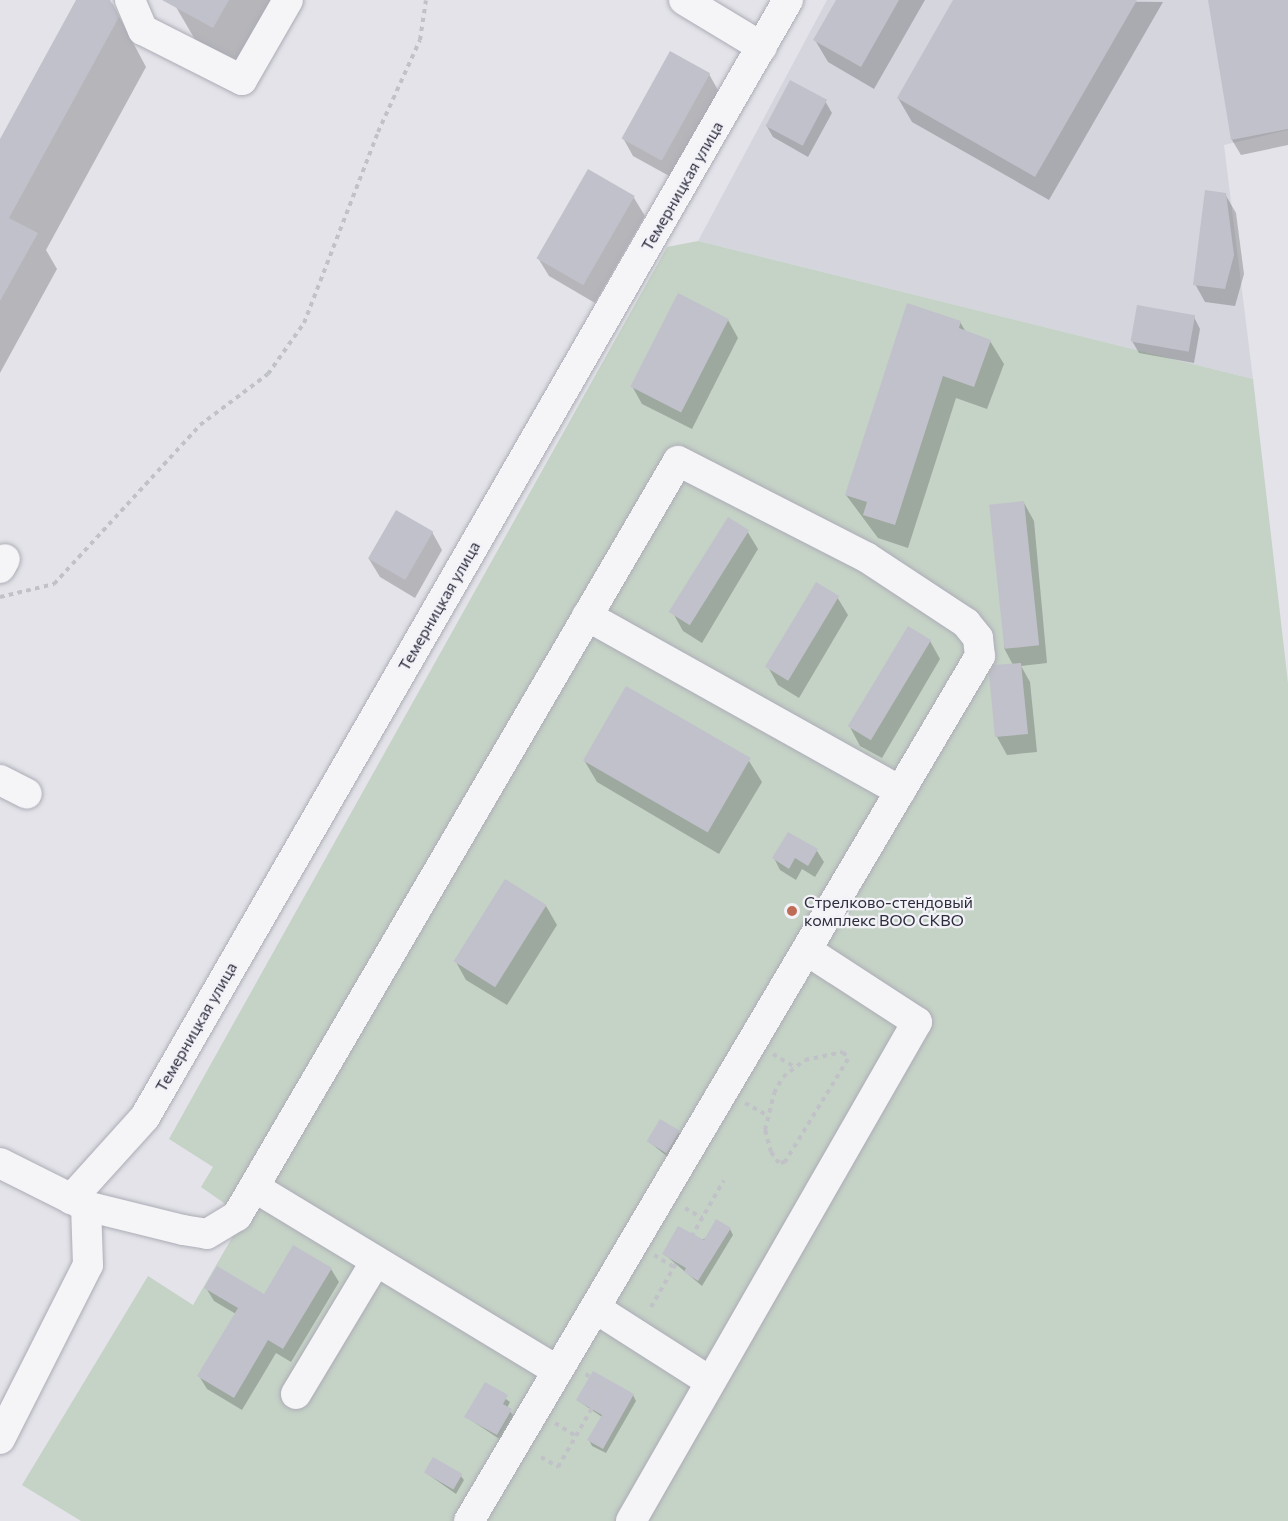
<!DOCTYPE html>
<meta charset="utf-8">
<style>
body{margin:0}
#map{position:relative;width:1288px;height:1521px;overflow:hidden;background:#e3e3e9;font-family:Commissioner,sans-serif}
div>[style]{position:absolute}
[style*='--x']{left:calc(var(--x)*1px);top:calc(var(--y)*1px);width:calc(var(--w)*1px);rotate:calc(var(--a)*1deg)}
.built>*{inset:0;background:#d5d5de}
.green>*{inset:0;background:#c5d2c6}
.shadow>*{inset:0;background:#0003}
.building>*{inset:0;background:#c1c1cb;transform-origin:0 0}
.path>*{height:4px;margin-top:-2px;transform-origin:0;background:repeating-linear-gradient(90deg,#c1c1c8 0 4.5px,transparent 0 9px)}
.roads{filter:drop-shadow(0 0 2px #acacb6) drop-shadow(0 0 2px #acacb6)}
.minor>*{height:30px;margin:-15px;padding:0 15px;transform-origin:15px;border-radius:15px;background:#f5f5f8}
.dots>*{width:16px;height:16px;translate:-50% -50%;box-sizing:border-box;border:3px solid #f2f2f7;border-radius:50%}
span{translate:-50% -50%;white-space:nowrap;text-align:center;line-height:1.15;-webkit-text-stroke:4.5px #f2f2f7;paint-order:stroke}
.street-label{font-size:16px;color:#2d2d3f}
.poi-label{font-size:16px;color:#2d2d3f}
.left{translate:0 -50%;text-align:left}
</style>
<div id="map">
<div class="built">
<i style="clip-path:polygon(827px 0,1288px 0,1288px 130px,1224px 145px,1253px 379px,698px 241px)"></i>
</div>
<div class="green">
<i style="clip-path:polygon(698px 241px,1253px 379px,1288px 683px,1288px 1521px,81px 1521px,22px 1485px,148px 1276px,193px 1305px,244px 1217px,201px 1187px,213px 1167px,169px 1139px,667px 247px)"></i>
</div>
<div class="shadow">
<i style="clip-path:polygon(78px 0,112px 3px,146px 67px,46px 250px,57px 269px,0 373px,0 142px)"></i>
<i style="clip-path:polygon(180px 0,284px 0,241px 76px,204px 55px,176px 7px)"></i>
<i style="clip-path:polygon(838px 0,925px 0,874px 89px,828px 62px,815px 40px)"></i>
<i style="clip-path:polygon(955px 0,1163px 2px,1049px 200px,912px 122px,898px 98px)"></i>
<i style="clip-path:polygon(1211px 0,1288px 0,1288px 145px,1241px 155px,1232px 140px)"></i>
<i style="clip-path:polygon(709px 74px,719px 92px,671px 177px,633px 156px,623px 138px)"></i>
<i style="clip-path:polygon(825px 101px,832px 113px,808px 157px,773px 137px,766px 125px)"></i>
<i style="clip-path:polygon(589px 171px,634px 198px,645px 216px,595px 303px,549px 276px,538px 258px)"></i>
<i style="clip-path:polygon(1225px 194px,1236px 213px,1244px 274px,1235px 306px,1205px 302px,1195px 284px)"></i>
<i style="clip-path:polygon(1194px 317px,1200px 329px,1194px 363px,1139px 353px,1132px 341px)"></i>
<i style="clip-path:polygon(728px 320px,738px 338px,692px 429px,642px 404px,632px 386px)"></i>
<i style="clip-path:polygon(960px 322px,966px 332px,990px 341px,1004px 364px,987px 409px,956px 398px,908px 548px,878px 538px,846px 495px)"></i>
<i style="clip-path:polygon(1024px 503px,1034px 521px,1047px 663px,1021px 666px,1030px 682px,1037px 752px,1007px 755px,997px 737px,1013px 665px,1004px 648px)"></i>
<i style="clip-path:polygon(747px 531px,758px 549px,702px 643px,683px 631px,673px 613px)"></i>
<i style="clip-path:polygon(432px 532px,442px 550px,415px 598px,380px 577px,369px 559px)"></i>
<i style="clip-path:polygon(837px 597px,848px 615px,799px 698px,778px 685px,768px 667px)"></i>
<i style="clip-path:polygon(930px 641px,940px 659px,882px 758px,860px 746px,850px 727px)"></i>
<i style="clip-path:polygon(584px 760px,749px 761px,762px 782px,719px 854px,597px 782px)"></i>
<i style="clip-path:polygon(817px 851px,824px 862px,815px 877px,802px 869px,796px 880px,780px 870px,774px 858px)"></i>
<i style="clip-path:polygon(505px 881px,546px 906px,557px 925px,507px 1005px,466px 980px,456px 962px)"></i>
<i style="clip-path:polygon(678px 1132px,682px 1137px,669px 1158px,648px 1141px)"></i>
<i style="clip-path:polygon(730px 1229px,733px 1235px,702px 1286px,664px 1254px)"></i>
<i style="clip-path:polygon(331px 1269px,339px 1282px,291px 1362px,276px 1353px,242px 1410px,207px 1389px,199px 1376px,236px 1314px,214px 1301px,206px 1288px,265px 1296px)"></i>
<i style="clip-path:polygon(485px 1384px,510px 1402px,507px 1408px,514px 1416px,501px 1440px,466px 1417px)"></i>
<i style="clip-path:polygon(633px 1395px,636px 1401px,606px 1453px,592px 1446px,589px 1440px,602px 1417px,577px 1400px)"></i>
<i style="clip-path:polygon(426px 1473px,460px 1475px,464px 1480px,456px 1494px)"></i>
</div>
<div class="building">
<i style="clip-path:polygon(76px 0,110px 0,119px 17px,9px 218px,38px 233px,0 301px,0 139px)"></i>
<i style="clip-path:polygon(162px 0,229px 0,213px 28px)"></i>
<i style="clip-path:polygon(836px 0,899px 0,861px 67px,813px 40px)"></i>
<i style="clip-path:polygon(953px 0,1137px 0,1035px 177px,897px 98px)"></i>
<i style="clip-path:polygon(1208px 0,1288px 0,1288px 129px,1231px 140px)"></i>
<i style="left:670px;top:51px;width:46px;height:100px;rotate:29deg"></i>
<i style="left:790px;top:80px;width:42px;height:52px;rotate:28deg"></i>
<i style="left:588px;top:169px;width:54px;height:103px;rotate:30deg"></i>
<i style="clip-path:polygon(1205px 190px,1226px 193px,1234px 255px,1225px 289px,1193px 285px)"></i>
<i style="left:678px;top:293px;width:57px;height:105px;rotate:27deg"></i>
<i style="clip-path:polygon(907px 303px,961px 321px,959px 328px,991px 340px,974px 387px,943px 376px,895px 525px,863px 515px,867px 502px,845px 495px)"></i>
<i style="left:1137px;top:305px;width:59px;height:37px;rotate:10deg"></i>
<i style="left:1024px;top:501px;width:145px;height:35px;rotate:84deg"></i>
<i style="left:396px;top:510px;width:43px;height:56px;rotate:30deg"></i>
<i style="left:728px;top:517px;width:25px;height:112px;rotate:32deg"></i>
<i style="left:816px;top:582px;width:27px;height:99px;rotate:31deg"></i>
<i style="left:908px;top:626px;width:27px;height:117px;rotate:31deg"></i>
<i style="clip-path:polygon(1021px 663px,1028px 734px,995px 737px,989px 674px,994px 665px)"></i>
<i style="left:626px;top:686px;width:144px;height:86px;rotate:30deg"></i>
<i style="clip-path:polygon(788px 832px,818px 849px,808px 866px,795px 858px,789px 869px,772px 858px)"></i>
<i style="left:505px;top:879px;width:49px;height:97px;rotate:32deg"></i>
<i style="left:660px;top:1119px;width:23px;height:26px;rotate:31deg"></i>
<i style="clip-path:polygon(716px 1219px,731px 1228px,698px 1281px,684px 1272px,686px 1268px,662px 1254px,678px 1226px,704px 1240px)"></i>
<i style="clip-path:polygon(293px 1245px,332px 1268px,283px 1349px,268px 1340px,234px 1398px,197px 1376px,238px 1308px,204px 1288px,217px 1266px,264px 1294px)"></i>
<i style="clip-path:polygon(593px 1371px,634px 1394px,603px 1449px,587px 1440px,602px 1415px,576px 1400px)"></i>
<i style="clip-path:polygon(485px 1382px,508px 1395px,503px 1404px,512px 1409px,497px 1435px,464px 1417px)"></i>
<i style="left:433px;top:1457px;width:34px;height:18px;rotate:30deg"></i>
</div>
<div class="path">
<i style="--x:0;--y:597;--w:56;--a:-13.5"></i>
<i style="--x:54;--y:584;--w:216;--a:-47.4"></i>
<i style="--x:200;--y:425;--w:85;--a:-36.9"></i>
<i style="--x:268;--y:374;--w:62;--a:-54.8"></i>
<i style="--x:304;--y:323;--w:205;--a:-68.8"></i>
<i style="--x:378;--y:132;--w:101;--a:-65.5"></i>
<i style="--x:420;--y:40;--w:40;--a:-81.5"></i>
<i style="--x:843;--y:1052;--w:9;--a:54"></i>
<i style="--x:848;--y:1059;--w:121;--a:121.5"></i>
<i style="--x:785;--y:1162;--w:6;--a:171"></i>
<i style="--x:779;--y:1163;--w:14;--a:-126"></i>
<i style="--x:771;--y:1152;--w:23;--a:-105"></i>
<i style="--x:765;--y:1130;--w:38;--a:-76"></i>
<i style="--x:774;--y:1093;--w:18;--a:-61"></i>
<i style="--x:783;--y:1077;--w:28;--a:-38"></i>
<i style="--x:805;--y:1060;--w:39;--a:-12"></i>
<i style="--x:773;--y:1054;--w:23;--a:31"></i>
<i style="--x:745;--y:1103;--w:26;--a:29"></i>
<i style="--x:685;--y:1208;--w:20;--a:30"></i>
<i style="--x:654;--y:1255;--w:23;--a:31"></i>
<i style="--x:651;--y:1307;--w:146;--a:-60.1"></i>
<i style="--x:555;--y:1423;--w:25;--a:32"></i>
<i style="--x:576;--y:1436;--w:59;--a:-60.4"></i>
<i style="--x:605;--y:1385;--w:23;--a:-151"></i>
<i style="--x:541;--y:1457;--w:20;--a:30"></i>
<i style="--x:558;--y:1467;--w:36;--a:-60"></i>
</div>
<div class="roads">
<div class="minor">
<i style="--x:130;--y:0;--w:33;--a:67"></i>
<i style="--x:143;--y:30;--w:111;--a:26.8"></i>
<i style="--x:242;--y:80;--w:92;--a:-60.1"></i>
<i style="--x:684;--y:0;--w:91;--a:31.1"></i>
<i style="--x:0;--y:568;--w:10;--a:-61"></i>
<i style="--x:587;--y:616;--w:359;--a:29.2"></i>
<i style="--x:0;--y:780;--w:30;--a:27"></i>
<i style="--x:0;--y:1163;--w:96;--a:26.6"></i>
<i style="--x:86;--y:1206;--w:100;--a:13.9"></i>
<i style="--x:183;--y:1230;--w:24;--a:9"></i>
<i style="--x:207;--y:1234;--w:35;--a:-31"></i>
<i style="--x:237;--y:1216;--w:874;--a:-59.71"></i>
<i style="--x:678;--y:461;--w:211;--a:27.1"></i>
<i style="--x:866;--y:557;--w:120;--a:33.4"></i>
<i style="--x:966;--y:623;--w:19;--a:51"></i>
<i style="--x:978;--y:638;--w:18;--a:84"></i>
<i style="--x:980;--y:656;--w:1005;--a:120.57"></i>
<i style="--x:254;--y:1187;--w:355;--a:31.2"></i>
<i style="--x:71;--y:1199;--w:110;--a:-47.9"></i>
<i style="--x:145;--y:1117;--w:1289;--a:-60.07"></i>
<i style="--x:595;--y:1308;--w:135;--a:32.6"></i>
<i style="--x:296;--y:1394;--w:155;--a:-59"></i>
<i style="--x:0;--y:1439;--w:195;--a:-63.2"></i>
<i style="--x:88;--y:1265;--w:59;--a:-91.9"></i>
<i style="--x:631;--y:1521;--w:575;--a:-60.18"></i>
<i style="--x:917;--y:1022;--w:132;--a:-147"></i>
</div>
</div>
<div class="dots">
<i style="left:792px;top:911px;background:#bf6c57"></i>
</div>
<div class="street-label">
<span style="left:682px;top:186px;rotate:-60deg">Темерницкая улица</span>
<span style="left:439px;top:606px;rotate:-60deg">Темерницкая улица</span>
<span style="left:196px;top:1027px;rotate:-60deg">Темерницкая улица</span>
</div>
<div class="poi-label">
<span class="left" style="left:804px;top:911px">Стрелково-стендовый<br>комплекс ВОО СКВО</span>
</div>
</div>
